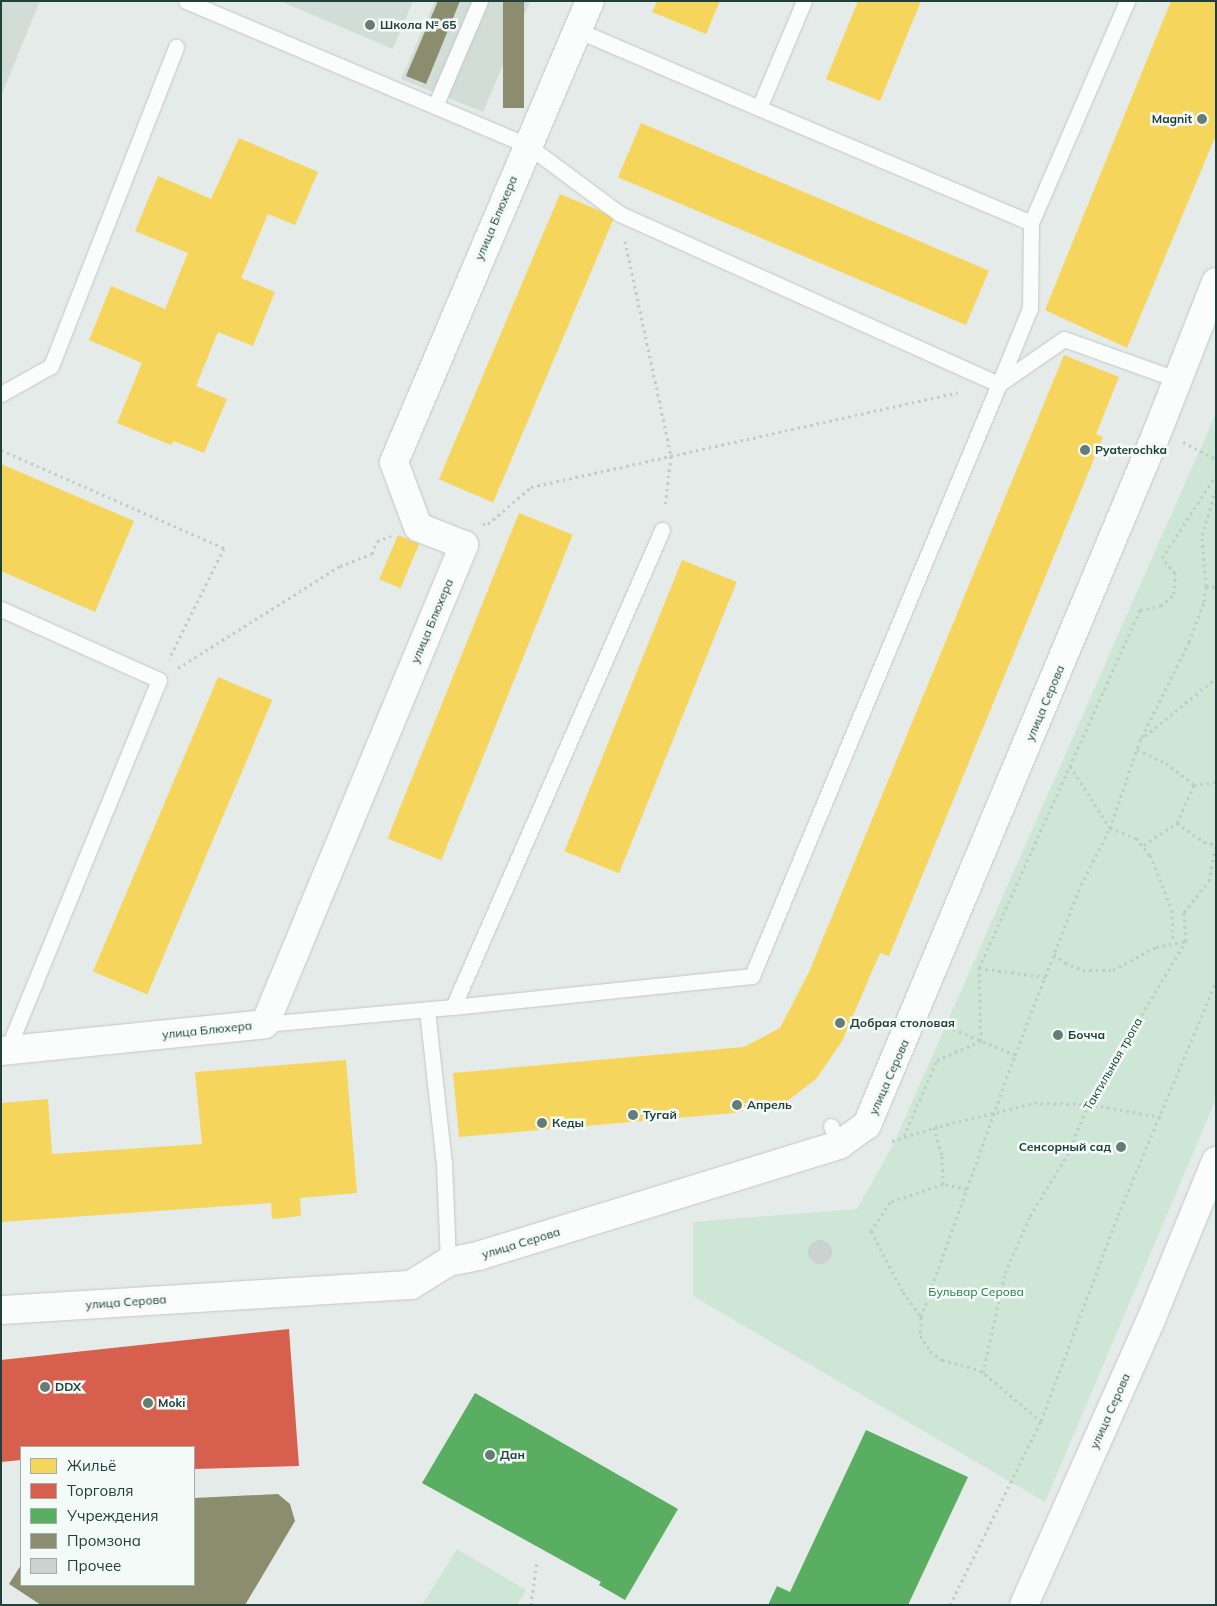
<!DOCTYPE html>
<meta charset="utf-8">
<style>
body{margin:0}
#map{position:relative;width:1217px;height:1606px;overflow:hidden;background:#e5ebe8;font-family:Mulish,sans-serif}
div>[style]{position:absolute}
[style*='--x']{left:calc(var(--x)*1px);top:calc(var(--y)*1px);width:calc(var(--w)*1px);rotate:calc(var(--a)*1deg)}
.built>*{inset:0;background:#d2ddd8}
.green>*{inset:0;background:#cde6d5}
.homes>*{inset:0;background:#f6d55c;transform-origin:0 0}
.shops>*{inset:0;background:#d6604d}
.public>*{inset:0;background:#5aae61}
.industry>*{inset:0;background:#8c8c6e;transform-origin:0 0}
.building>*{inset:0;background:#ccd2d0}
.round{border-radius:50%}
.path>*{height:3px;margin-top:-1.5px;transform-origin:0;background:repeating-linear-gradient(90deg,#c1cbc8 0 2.5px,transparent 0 6.5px)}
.roads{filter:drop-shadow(0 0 1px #c2c8c6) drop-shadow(0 0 1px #c2c8c6)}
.service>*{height:15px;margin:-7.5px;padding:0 7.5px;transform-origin:7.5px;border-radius:7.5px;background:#fbfcfc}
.minor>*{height:28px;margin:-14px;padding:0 14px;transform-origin:14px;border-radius:14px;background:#fbfcfc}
.tertiary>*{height:28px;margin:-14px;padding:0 14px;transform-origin:14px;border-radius:14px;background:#fbfcfc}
.dots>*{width:14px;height:14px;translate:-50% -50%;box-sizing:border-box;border:2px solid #f3faf7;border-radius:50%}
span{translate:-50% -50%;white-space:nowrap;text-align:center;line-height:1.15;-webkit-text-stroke:5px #f3faf7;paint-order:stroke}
.poi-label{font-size:12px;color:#20413a;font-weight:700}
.left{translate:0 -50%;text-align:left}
.right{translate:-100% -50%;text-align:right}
.street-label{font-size:12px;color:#20413a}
.park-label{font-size:12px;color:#277b4c}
.frame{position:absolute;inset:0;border:2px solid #20413a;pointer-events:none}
.legend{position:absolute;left:20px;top:1446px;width:175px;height:140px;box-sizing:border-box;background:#f3faf7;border:1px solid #9fb0ab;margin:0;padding:6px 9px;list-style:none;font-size:15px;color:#20413a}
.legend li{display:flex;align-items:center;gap:10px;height:25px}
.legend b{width:25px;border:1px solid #9fb0ab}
</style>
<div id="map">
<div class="built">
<i style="clip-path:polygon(1px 1px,40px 1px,1px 96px)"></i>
<i style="clip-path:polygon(280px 1px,413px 1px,393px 49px)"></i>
<i style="clip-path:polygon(435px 1px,530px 1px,483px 112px,401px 79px)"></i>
</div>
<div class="green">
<i style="clip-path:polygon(1216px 413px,1216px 1099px,1045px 1502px,693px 1296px,693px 1222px,857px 1209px,893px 1145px)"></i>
<i style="clip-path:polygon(457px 1549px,526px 1590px,517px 1605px,422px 1605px)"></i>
</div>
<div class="homes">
<i style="clip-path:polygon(657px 1px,720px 1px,706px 34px,652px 12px)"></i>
<i style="clip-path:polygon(858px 1px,921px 1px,880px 101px,826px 79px)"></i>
<i style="clip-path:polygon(1171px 1px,1216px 1px,1216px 135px,1127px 348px,1045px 310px)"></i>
<i style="left:641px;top:123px;width:378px;height:59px;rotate:23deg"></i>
<i style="clip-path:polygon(239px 138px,318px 172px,295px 225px,268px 214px,241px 278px,275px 292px,253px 346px,218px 332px,196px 386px,227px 399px,204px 453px,174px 441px,171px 445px,117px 423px,142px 363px,89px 340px,111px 286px,165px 309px,188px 253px,135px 231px,158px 176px,211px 199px)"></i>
<i style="left:560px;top:194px;width:59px;height:310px;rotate:23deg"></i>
<i style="clip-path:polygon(1064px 355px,1119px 377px,1096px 434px,1103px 437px,889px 956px,880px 953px,842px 1041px,816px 1079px,786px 1102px,733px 1113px,459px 1137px,453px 1073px,744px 1047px,780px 1028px,809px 972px)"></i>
<i style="clip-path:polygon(1px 464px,134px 521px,95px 612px,1px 571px)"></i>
<i style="left:519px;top:513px;width:58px;height:351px;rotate:22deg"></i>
<i style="left:398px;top:535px;width:23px;height:48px;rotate:23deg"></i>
<i style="left:682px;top:560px;width:59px;height:314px;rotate:22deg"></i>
<i style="left:218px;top:677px;width:59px;height:320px;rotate:23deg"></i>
<i style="clip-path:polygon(346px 1060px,357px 1193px,300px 1198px,301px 1216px,272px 1219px,271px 1203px,1px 1222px,1px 1103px,48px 1099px,52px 1154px,202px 1144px,195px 1072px)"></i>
</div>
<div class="shops">
<i style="clip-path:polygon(289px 1329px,299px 1466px,194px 1469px,194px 1447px,21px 1447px,21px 1460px,1px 1462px,1px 1360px)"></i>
</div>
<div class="public">
<i style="clip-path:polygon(475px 1393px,678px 1509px,625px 1600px,599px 1585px,601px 1582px,422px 1483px)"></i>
<i style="clip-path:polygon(866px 1430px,968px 1477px,908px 1605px,768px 1605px,777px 1586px,790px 1592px)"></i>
</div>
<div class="industry">
<i style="clip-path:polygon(438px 1px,460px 1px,426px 84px,406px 76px)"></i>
<i style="left:503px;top:1px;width:21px;height:107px"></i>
<i style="clip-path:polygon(278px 1494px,290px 1504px,295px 1521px,245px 1605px,41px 1605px,9px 1584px,21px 1565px,21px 1585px,194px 1585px,194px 1498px)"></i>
</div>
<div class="building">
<i class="round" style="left:808px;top:1240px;width:24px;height:24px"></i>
</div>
<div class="path">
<i style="--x:625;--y:241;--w:220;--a:77.9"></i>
<i style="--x:671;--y:456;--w:51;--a:96.7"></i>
<i style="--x:1183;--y:442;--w:37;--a:27"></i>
<i style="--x:1;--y:450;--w:244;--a:23.7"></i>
<i style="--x:224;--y:548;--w:124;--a:116.4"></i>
<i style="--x:483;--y:524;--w:5;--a:0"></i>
<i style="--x:488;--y:524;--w:57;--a:-40.7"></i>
<i style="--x:531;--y:487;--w:437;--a:-12.5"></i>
<i style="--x:1206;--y:586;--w:10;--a:6"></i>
<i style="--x:178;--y:668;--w:191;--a:-32.2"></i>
<i style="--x:340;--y:566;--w:34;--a:-21"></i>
<i style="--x:372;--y:554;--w:14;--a:-69"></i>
<i style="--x:377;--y:541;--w:15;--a:-20"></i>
<i style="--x:1142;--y:737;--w:106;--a:-63.7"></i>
<i style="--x:1189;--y:642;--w:43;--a:-69.4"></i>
<i style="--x:1204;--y:602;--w:16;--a:-83"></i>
<i style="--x:1206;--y:586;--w:51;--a:-94.5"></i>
<i style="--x:1202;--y:535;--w:48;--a:-73.1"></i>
<i style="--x:1137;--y:750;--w:32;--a:24"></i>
<i style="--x:1166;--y:763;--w:36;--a:38"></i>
<i style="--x:1194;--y:785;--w:22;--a:-8"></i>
<i style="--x:1070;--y:766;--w:74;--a:57.2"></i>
<i style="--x:1110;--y:828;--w:28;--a:21"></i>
<i style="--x:1136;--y:838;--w:22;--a:51"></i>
<i style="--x:1150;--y:855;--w:59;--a:68.2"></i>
<i style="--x:1172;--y:910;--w:32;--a:88"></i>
<i style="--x:1177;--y:823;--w:33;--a:35"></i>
<i style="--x:1204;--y:842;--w:12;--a:14"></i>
<i style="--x:1144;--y:845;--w:40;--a:-34"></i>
<i style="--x:1177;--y:823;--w:42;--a:-65.9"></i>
<i style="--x:1054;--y:954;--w:14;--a:39"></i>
<i style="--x:1065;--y:963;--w:19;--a:21"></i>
<i style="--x:1083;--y:970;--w:30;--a:0"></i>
<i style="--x:1113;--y:970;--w:49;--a:-28.1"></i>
<i style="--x:1156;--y:947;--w:31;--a:-11"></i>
<i style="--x:979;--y:968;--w:67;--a:7.8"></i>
<i style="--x:941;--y:1024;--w:80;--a:22.7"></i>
<i style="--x:934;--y:1127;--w:30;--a:75"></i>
<i style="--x:942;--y:1156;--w:28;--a:88"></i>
<i style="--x:904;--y:1136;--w:83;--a:-66.5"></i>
<i style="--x:937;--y:1060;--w:48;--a:-23.4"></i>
<i style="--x:981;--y:1041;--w:73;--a:-91.6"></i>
<i style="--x:979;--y:968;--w:393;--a:-65.8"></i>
<i style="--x:1140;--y:610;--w:21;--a:-11"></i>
<i style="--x:1161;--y:606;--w:18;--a:-43"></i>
<i style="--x:1174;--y:594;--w:21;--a:-87"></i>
<i style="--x:1175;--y:573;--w:20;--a:-131"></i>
<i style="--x:1162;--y:558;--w:99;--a:-57"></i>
<i style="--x:892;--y:1141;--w:50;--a:-17.4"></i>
<i style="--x:940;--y:1126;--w:97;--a:-13.7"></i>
<i style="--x:1034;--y:1103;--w:54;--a:1.1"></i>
<i style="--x:1088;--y:1104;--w:74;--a:10.1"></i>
<i style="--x:967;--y:1189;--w:25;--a:-168"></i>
<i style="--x:943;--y:1184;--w:56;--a:161.2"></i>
<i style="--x:890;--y:1202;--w:35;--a:123"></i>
<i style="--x:871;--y:1231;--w:69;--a:62.3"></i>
<i style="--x:903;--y:1292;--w:31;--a:54"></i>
<i style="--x:921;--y:1317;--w:19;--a:93"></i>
<i style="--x:920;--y:1336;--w:18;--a:56"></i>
<i style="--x:930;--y:1351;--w:15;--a:37"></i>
<i style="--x:942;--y:1360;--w:39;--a:15"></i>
<i style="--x:980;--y:1370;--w:80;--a:39.9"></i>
<i style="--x:921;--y:1317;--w:278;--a:-70.3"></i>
<i style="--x:1015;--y:1055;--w:182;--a:-68.8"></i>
<i style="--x:1081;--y:885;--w:64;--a:-63"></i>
<i style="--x:1110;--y:828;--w:93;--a:-71.2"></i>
<i style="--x:1140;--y:740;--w:98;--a:-39.2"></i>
<i style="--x:983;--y:1373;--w:102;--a:-77.6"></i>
<i style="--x:1005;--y:1273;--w:62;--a:-66.3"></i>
<i style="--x:1030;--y:1216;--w:73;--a:-58.5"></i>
<i style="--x:1068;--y:1154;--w:54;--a:-68.2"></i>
<i style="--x:1088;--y:1104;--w:190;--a:-59"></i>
<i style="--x:1186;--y:941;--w:29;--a:-94"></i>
<i style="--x:1184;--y:912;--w:40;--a:-51"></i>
<i style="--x:1209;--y:881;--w:37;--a:-79"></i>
<i style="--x:531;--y:1605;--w:44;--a:-82.2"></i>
<i style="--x:950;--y:1605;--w:205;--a:-63.7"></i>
<i style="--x:1041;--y:1421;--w:220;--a:-69.5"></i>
<i style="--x:1118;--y:1215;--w:253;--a:-67.2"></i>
</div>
<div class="roads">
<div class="service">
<i style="--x:186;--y:1;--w:370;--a:22.9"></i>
<i style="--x:527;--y:145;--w:116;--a:36.6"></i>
<i style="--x:620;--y:214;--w:415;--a:24.2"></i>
<i style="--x:999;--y:384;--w:641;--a:112.65"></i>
<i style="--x:752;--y:976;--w:301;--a:174.1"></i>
<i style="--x:453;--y:1007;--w:521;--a:-66.34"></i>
<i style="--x:577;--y:30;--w:198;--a:23.2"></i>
<i style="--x:759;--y:108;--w:116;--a:-67.2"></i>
<i style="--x:435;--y:106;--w:114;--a:-66.8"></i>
<i style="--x:759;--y:108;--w:295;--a:22.9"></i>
<i style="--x:999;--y:384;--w:82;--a:-67.8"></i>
<i style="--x:1030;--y:308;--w:85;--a:-89.3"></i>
<i style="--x:1031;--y:223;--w:242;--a:-66.6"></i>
<i style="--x:999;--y:384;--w:79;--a:-34.7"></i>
<i style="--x:1064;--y:339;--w:119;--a:19.7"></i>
<i style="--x:1;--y:394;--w:57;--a:-29.2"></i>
<i style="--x:51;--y:366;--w:343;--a:-68.6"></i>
<i style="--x:1;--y:609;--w:173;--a:24.2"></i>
<i style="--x:159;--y:680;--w:400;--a:112.3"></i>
<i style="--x:427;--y:1010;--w:154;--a:83.7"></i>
<i style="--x:444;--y:1163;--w:99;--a:87.7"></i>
<i style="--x:265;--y:1024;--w:189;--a:-5.2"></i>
<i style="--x:831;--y:1126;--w:21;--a:67"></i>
</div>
<div class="minor">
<i style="--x:1;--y:1051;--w:265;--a:-5.8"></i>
<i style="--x:265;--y:1024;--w:519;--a:-67.44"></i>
<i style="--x:464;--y:545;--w:49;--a:-158.6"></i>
<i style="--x:418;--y:527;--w:69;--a:-110.3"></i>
<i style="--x:394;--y:462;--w:501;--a:-66.97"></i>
<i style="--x:1;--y:1310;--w:411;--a:-3.5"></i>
<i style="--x:411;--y:1285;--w:44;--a:-31.9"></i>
<i style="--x:448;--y:1262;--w:31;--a:-11"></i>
<i style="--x:478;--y:1256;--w:378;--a:-17.1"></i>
<i style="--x:839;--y:1145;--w:34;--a:-36"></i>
<i style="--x:867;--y:1125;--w:753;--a:-67.28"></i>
<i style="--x:1158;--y:430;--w:159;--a:-68.6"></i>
</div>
<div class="tertiary">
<i style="--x:1024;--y:1605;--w:310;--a:-66"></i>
<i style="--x:1150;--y:1322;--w:174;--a:-67.7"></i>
</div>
</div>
<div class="dots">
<i style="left:370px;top:25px;background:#657c77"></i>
<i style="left:1202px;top:119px;background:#657c77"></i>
<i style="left:1085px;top:450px;background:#657c77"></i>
<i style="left:840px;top:1023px;background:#657c77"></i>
<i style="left:1058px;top:1035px;background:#657c77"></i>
<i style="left:737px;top:1105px;background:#657c77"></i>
<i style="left:633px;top:1115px;background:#657c77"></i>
<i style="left:542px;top:1123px;background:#657c77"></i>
<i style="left:1121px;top:1147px;background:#657c77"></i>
<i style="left:45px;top:1387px;background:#657c77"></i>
<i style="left:148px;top:1403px;background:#657c77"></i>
<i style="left:490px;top:1455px;background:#657c77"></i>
</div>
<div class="poi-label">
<span class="left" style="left:380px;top:25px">Школа № 65</span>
<span class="right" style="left:1192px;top:119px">Magnit</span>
<span class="left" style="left:1095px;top:450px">Pyaterochka</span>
<span class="left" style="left:850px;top:1023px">Добрая столовая</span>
<span class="left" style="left:1068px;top:1035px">Бочча</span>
<span class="left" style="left:747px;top:1105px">Апрель</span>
<span class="left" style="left:643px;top:1115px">Тугай</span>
<span class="left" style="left:552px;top:1123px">Кеды</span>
<span class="right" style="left:1111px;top:1147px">Сенсорный сад</span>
<span class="left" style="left:55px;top:1387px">DDX</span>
<span class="left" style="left:158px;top:1403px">Moki</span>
<span class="left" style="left:500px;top:1455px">Дан</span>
</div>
<div class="street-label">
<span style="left:496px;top:218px;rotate:-67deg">улица Блюхера</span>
<span style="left:432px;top:621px;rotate:-67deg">улица Блюхера</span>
<span style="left:1045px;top:703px;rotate:-67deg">улица Серова</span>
<span style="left:207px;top:1030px;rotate:-6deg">улица Блюхера</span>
<span style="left:1113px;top:1064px;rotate:-60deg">Тактильная тропа</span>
<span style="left:889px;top:1077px;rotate:-66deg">улица Серова</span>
<span style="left:521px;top:1243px;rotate:-17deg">улица Серова</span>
<span style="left:126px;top:1302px;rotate:-4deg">улица Серова</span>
<span style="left:1110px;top:1411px;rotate:-66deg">улица Серова</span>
</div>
<div class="park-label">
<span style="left:976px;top:1292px">Бульвар Серова</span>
</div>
<div class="frame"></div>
<ul class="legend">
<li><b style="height:14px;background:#f6d55c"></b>Жильё</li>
<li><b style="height:14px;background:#d6604d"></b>Торговля</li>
<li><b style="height:14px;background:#5aae61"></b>Учреждения</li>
<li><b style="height:14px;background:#8c8c6e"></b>Промзона</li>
<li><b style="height:14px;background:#ccd2d0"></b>Прочее</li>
</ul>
</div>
